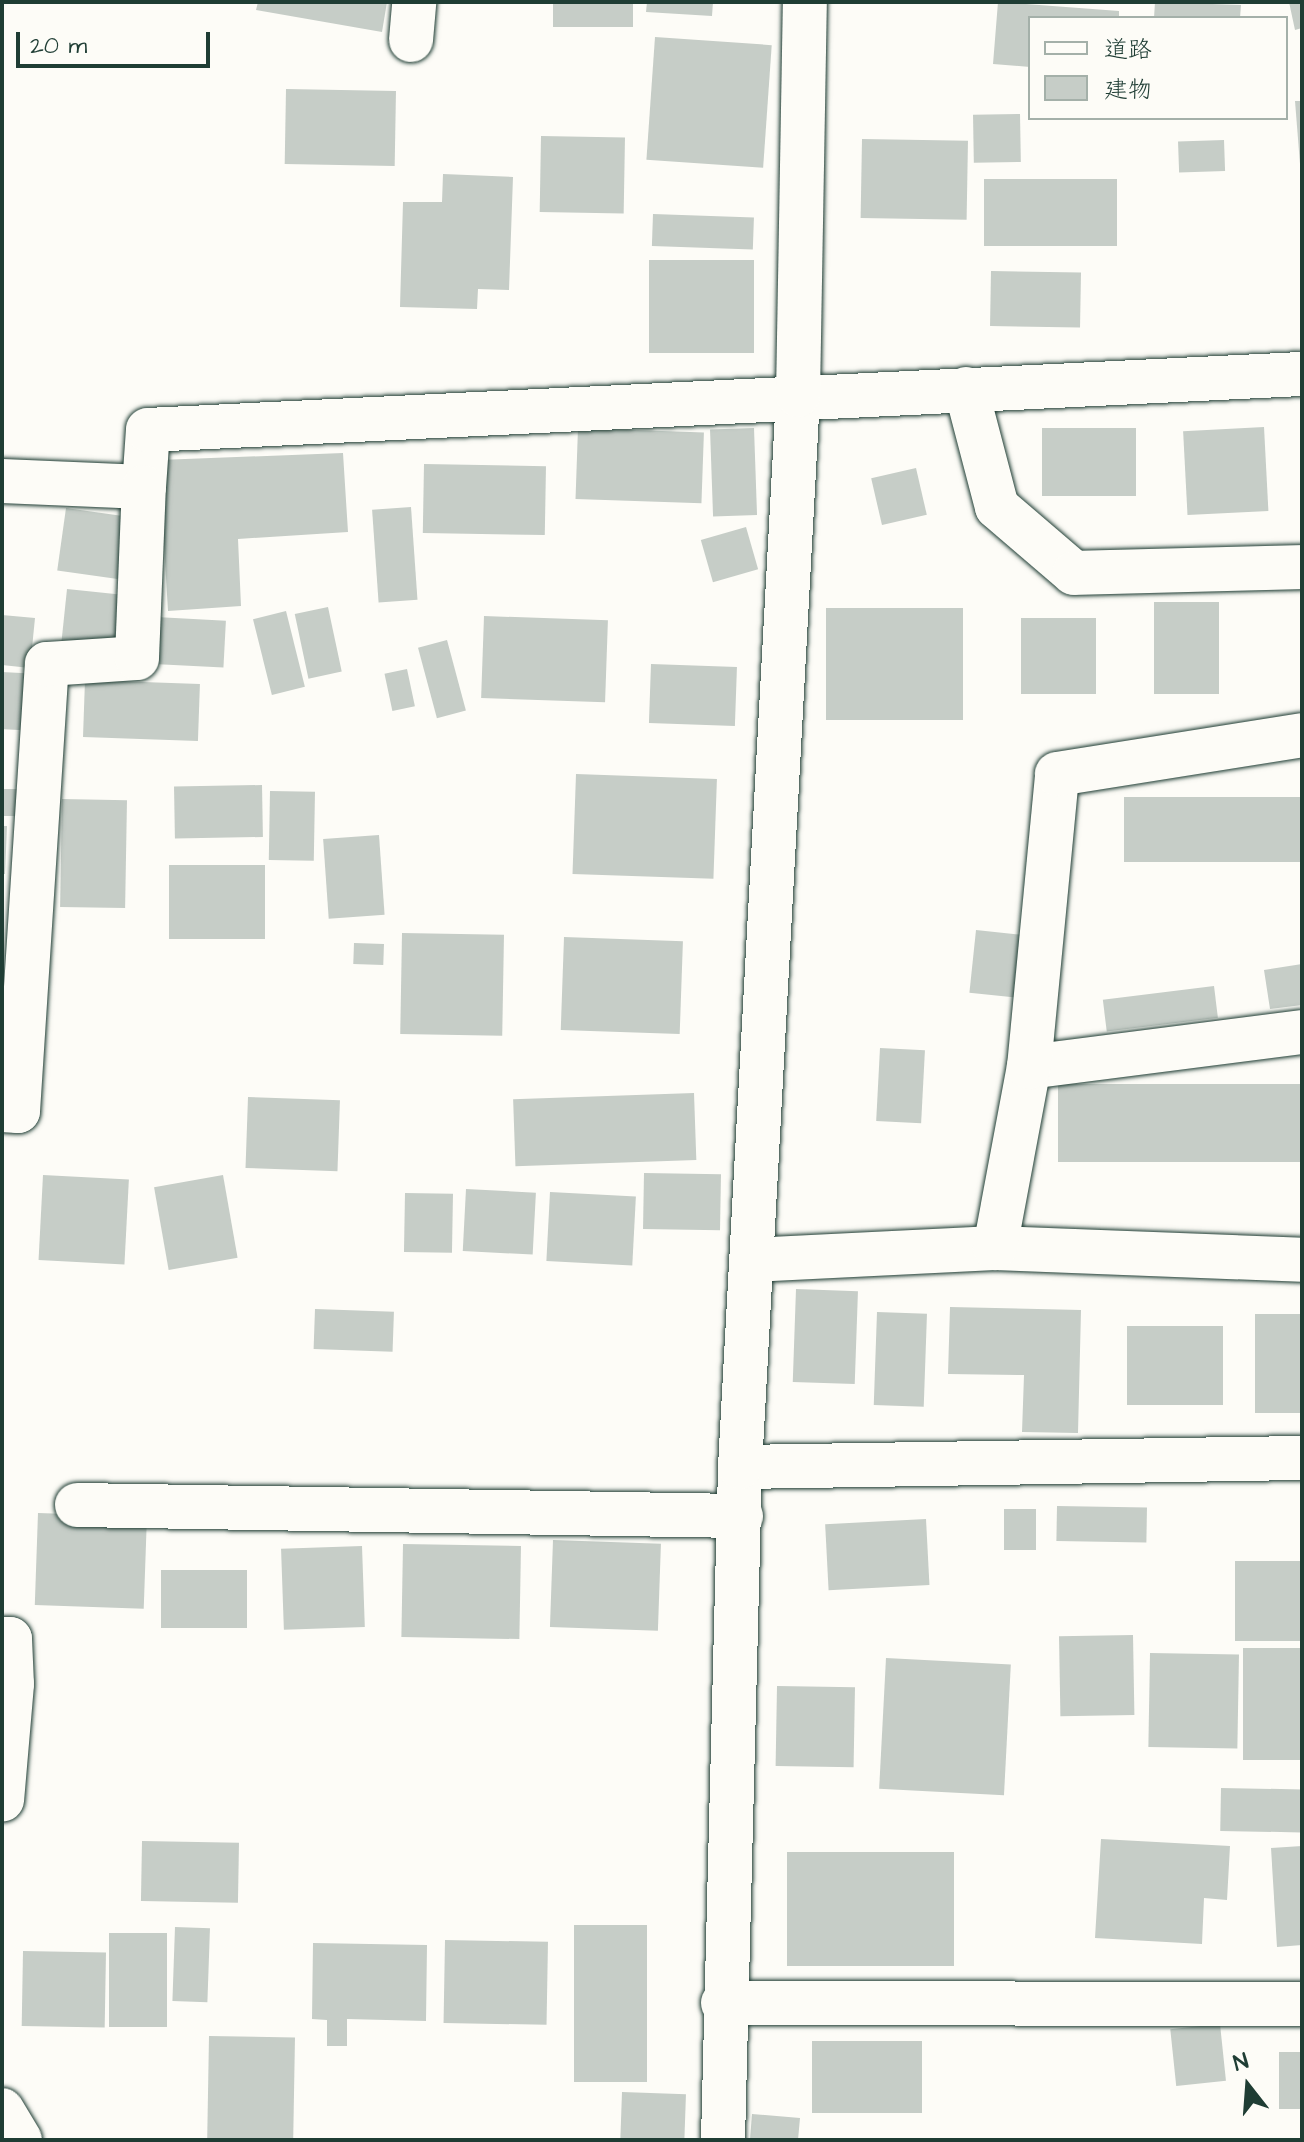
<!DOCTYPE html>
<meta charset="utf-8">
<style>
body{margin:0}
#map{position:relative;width:1304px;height:2142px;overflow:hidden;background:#fdfcf7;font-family:"Architects Daughter","Klee One",sans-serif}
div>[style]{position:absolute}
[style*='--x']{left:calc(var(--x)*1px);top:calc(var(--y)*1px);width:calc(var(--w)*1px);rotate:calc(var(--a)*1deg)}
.building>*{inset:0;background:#c6cdc7;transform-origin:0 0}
.roads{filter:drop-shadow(0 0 2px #1f3d34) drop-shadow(0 0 2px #1f3d34)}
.street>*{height:44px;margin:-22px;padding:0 22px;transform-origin:22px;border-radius:22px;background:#fdfcf7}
span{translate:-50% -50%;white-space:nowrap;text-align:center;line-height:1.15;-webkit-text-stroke:7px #fdfcf7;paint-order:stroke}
.frame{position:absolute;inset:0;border:4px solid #1f3d34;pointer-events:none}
.legend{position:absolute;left:1028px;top:16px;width:260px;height:104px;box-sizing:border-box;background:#fdfcf7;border:2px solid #a4b0a9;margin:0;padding:10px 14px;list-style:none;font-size:24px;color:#1f3d34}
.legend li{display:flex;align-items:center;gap:16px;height:40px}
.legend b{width:40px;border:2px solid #a4b0a9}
.north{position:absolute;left:1208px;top:2046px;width:80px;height:80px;-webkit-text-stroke:6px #fdfcf7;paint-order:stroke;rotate:343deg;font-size:22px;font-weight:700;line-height:32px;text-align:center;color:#1f3d34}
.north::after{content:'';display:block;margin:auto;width:28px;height:36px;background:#1f3d34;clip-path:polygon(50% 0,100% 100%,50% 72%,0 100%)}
.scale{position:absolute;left:16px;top:32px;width:194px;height:36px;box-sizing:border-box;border:4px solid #1f3d34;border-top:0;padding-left:10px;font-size:24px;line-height:28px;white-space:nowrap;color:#1f3d34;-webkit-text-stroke:6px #fdfcf7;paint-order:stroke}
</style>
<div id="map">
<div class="building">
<i style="clip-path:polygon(258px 2px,387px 2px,382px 32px,256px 10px)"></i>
<i style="left:553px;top:2px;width:80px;height:25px"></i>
<i style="clip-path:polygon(647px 2px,713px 2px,712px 16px,646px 12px)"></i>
<i style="clip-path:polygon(998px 2px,1119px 11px,1119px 18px,1030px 18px,1030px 67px,993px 64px)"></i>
<i style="clip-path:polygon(1155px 2px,1241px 5px,1240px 18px,1154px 18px)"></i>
<i style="clip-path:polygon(1289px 2px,1302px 2px,1302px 28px,1295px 30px)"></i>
<i style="left:655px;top:37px;width:117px;height:123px;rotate:4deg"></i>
<i style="left:286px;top:89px;width:110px;height:75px;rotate:1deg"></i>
<i style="clip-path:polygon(1295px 101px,1302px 101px,1302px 164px,1300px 164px)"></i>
<i style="left:1020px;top:114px;width:48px;height:47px;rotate:89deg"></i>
<i style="left:541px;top:136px;width:84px;height:76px;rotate:1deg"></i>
<i style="left:862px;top:139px;width:106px;height:79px;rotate:1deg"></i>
<i style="left:1224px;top:140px;width:31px;height:46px;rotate:88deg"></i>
<i style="clip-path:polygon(443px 174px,513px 177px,509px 290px,478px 289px,477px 309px,400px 307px,403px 202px,442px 202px)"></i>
<i style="left:984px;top:179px;width:133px;height:67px"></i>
<i style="left:653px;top:214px;width:101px;height:32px;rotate:2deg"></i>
<i style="left:649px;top:260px;width:105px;height:93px"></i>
<i style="left:991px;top:271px;width:90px;height:55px;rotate:1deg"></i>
<i style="left:1264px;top:427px;width:84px;height:81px;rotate:87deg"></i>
<i style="left:578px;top:428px;width:126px;height:71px;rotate:2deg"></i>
<i style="left:754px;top:428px;width:87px;height:44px;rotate:88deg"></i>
<i style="left:1136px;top:428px;width:68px;height:94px;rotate:90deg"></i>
<i style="clip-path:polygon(343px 453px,348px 532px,238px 539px,241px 606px,168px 611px,159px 460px)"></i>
<i style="left:424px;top:464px;width:122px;height:69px;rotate:1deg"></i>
<i style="left:916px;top:468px;width:48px;height:46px;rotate:77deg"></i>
<i style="left:411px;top:507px;width:93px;height:39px;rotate:86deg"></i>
<i style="left:66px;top:508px;width:61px;height:63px;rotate:8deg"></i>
<i style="left:746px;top:527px;width:44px;height:47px;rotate:74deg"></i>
<i style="left:67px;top:589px;width:53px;height:55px;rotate:6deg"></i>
<i style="left:1154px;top:602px;width:65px;height:92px"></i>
<i style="left:328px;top:607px;width:66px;height:34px;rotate:78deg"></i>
<i style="left:826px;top:608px;width:137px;height:112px"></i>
<i style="left:286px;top:611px;width:78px;height:34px;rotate:76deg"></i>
<i style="clip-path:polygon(2px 615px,35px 618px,30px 668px,2px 665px)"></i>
<i style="left:484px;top:616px;width:124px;height:82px;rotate:2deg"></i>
<i style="left:156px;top:617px;width:70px;height:47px;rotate:3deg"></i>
<i style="left:1021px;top:618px;width:75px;height:76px"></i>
<i style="left:447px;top:640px;width:73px;height:30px;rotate:75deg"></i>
<i style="left:651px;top:664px;width:86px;height:59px;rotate:2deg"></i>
<i style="left:407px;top:669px;width:38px;height:23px;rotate:78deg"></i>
<i style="left:2px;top:672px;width:33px;height:57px;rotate:3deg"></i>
<i style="left:85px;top:680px;width:115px;height:57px;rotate:2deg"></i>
<i style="left:576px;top:774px;width:141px;height:100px;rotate:2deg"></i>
<i style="left:262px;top:785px;width:52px;height:88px;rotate:89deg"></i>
<i style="left:2px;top:789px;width:18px;height:27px"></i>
<i style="left:270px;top:791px;width:45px;height:69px;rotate:1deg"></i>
<i style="left:1302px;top:797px;width:65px;height:178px;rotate:90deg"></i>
<i style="left:62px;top:799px;width:65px;height:108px;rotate:1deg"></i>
<i style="clip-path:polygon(2px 826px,7px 826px,5px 874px,2px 874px)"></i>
<i style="left:379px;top:835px;width:80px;height:56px;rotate:86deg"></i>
<i style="left:169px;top:865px;width:96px;height:74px"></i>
<i style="left:976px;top:930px;width:49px;height:63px;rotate:6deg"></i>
<i style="left:402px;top:933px;width:102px;height:101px;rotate:1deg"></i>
<i style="left:564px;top:937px;width:119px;height:93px;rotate:2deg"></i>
<i style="left:354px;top:943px;width:30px;height:21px;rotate:2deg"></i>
<i style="clip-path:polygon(1302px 964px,1302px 1005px,1270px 1009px,1264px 970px)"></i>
<i style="left:1214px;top:986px;width:32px;height:112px;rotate:83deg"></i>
<i style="left:880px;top:1048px;width:45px;height:73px;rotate:3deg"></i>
<i style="left:1302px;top:1084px;width:78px;height:244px;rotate:90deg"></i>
<i style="left:694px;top:1093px;width:67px;height:181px;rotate:88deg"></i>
<i style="left:248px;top:1097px;width:92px;height:71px;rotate:2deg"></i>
<i style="left:644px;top:1173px;width:77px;height:56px;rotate:1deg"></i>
<i style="left:43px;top:1175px;width:86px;height:85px;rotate:3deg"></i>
<i style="left:223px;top:1175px;width:84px;height:70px;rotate:80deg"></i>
<i style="left:466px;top:1189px;width:70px;height:62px;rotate:3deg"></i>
<i style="left:550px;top:1192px;width:86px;height:69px;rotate:3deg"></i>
<i style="left:405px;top:1193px;width:48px;height:59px;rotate:1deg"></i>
<i style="left:796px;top:1289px;width:62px;height:93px;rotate:2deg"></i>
<i style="clip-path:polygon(950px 1307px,1081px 1310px,1078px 1433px,1022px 1432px,1024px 1375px,948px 1374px)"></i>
<i style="left:315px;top:1309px;width:79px;height:40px;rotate:2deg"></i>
<i style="left:877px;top:1312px;width:50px;height:93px;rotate:2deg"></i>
<i style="left:1302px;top:1314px;width:99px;height:47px;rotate:90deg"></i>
<i style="left:1127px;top:1326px;width:96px;height:79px"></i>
<i style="left:1057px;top:1506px;width:90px;height:35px;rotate:1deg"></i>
<i style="left:1004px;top:1509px;width:32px;height:41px"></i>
<i style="left:38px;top:1513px;width:109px;height:92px;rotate:2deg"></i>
<i style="left:926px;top:1519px;width:66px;height:101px;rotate:87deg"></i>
<i style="left:553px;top:1540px;width:108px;height:87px;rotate:2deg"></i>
<i style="left:403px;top:1544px;width:118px;height:93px;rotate:1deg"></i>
<i style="left:362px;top:1546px;width:81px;height:81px;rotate:88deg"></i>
<i style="left:1302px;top:1561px;width:80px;height:67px;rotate:90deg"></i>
<i style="left:161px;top:1570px;width:86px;height:58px"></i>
<i style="left:1133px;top:1635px;width:80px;height:74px;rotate:89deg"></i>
<i style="left:1302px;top:1648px;width:112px;height:59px;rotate:90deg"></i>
<i style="left:1150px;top:1653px;width:89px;height:94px;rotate:1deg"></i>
<i style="left:886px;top:1658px;width:125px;height:131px;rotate:3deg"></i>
<i style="left:777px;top:1686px;width:78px;height:80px;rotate:1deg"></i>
<i style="left:1221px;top:1788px;width:81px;height:43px;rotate:1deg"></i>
<i style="clip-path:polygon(1101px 1839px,1230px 1846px,1227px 1900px,1204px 1898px,1202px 1944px,1095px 1938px)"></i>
<i style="left:142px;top:1841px;width:97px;height:60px;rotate:1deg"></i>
<i style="clip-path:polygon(1302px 1846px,1302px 1945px,1277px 1947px,1271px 1848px)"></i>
<i style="left:954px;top:1852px;width:114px;height:167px;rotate:90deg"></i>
<i style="left:574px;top:1925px;width:73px;height:157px"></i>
<i style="left:175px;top:1927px;width:35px;height:74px;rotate:2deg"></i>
<i style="left:109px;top:1933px;width:58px;height:94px"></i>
<i style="left:445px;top:1940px;width:103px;height:83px;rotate:1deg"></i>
<i style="clip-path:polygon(313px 1943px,427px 1945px,426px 2021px,347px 2019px,347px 2046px,327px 2046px,327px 2020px,312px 2019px)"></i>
<i style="left:23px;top:1951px;width:83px;height:75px;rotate:1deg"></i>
<i style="left:1220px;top:2024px;width:57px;height:50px;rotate:84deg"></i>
<i style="left:209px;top:2036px;width:86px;height:104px;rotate:1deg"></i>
<i style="left:812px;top:2041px;width:110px;height:72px"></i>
<i style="left:1279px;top:2052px;width:23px;height:57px"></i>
<i style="left:622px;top:2092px;width:64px;height:46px;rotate:2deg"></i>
<i style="clip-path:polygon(752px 2114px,800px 2118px,798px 2140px,750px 2140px)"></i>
</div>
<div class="roads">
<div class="street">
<i style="--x:411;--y:40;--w:38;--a:-85"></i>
<i style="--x:966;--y:389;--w:122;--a:75.3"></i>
<i style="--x:997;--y:507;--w:101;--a:40.6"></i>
<i style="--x:1074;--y:573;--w:228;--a:-1.5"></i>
<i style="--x:2;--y:481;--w:142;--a:2.4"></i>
<i style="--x:144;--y:487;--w:57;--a:-86"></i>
<i style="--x:148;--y:430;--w:1155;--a:-2.78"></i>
<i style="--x:1029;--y:1067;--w:275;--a:-7.3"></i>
<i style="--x:2;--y:1110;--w:16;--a:4"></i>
<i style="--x:18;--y:1111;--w:448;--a:-86.3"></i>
<i style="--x:47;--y:664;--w:90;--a:-3.8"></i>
<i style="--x:137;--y:658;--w:171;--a:-87.7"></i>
<i style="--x:995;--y:1248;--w:307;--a:2.2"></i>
<i style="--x:751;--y:1260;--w:244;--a:-2.8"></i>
<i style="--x:995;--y:1248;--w:184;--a:-79.4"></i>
<i style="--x:1029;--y:1067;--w:294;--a:-84.5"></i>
<i style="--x:1057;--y:774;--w:248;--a:-9"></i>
<i style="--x:740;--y:1467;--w:562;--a:-0.92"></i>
<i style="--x:77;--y:1505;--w:664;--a:0.95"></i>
<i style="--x:2;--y:1639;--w:8;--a:0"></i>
<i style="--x:10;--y:1639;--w:45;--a:87.5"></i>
<i style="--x:12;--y:1684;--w:116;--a:94.9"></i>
<i style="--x:723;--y:2003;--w:579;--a:0.1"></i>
<i style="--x:2;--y:2110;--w:35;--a:59"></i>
<i style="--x:723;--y:2140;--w:673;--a:-88.55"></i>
<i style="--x:740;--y:1467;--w:1074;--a:-86.9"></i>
<i style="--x:798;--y:395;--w:393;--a:-89"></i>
</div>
</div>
<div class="frame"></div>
<ul class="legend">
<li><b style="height:10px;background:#fdfcf7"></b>道路</li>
<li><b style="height:22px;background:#c6cdc7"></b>建物</li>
</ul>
<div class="north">N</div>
<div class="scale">20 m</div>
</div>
